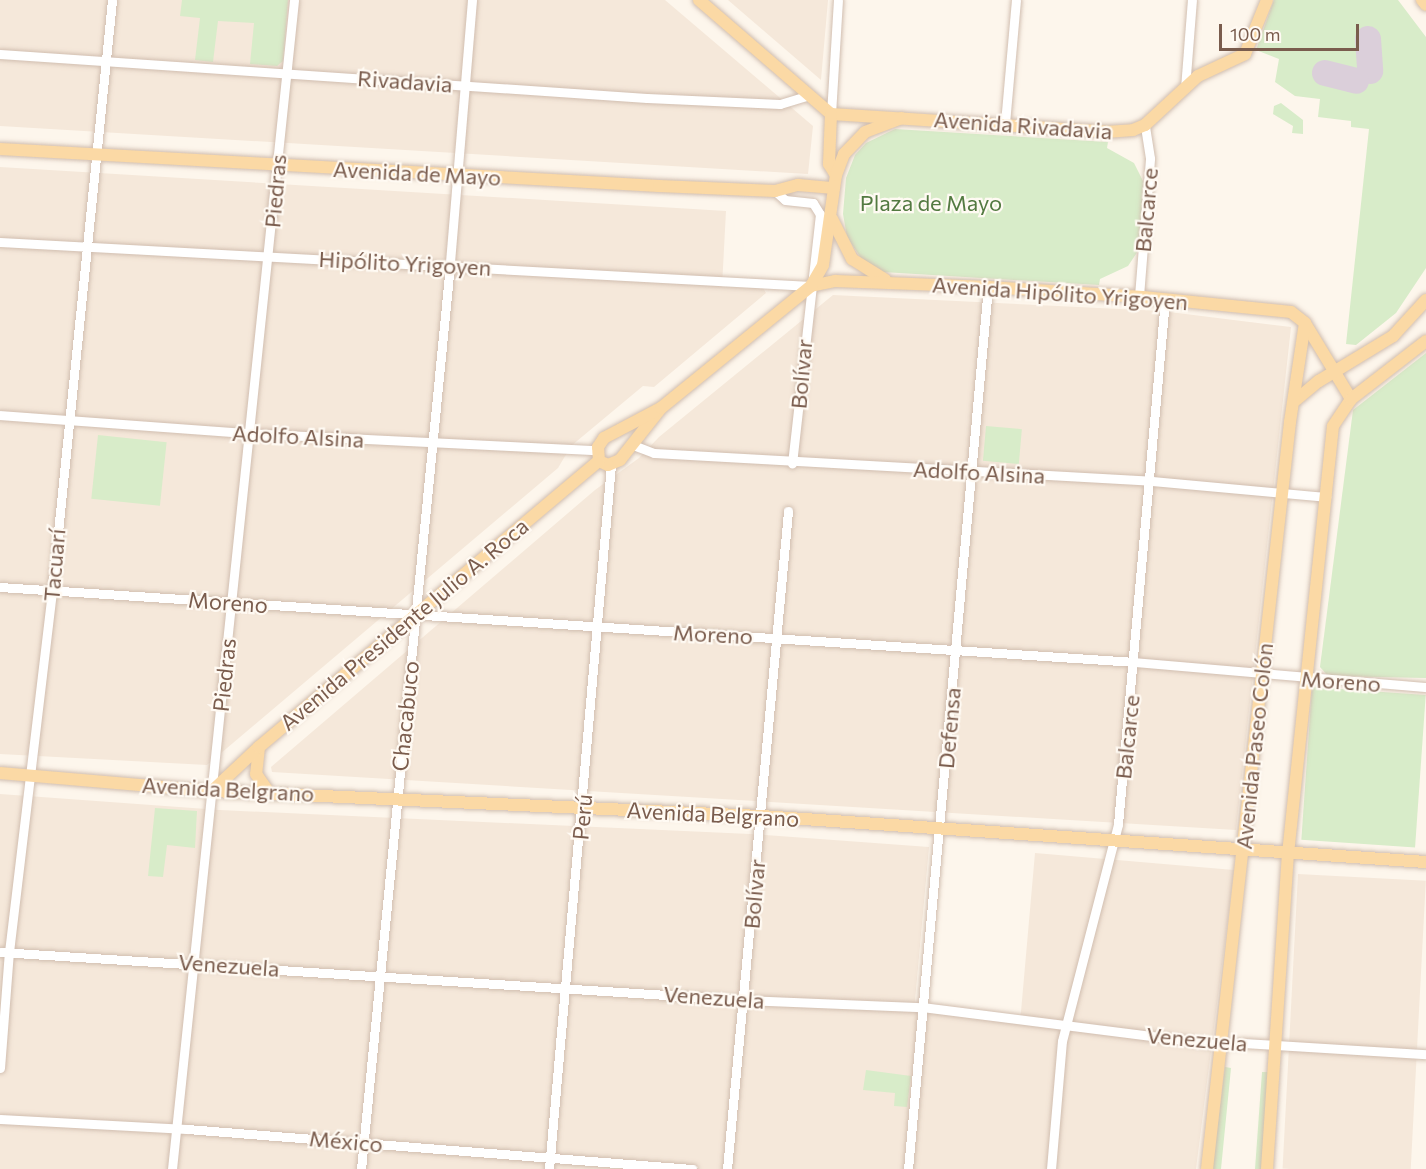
<!DOCTYPE html>
<meta charset="utf-8">
<style>
body{margin:0}
#map{position:relative;width:1426px;height:1169px;overflow:hidden;background:#fdf6ec;font-family:Commissioner,sans-serif}
div>[style]{position:absolute}
[style*='--x']{left:calc(var(--x)*1px);top:calc(var(--y)*1px);width:calc(var(--w)*1px);rotate:calc(var(--a)*1deg)}
.residential>*{inset:0;background:#f5e8da;transform-origin:0 0}
.green>*{inset:0;background:#d8ecc9;transform-origin:0 0}
.taxiway>*{height:26px;margin:-13px;padding:0 13px;transform-origin:13px;border-radius:13px;background:#dbcfda}
.roads{filter:drop-shadow(0 0 2px #d1beb0) drop-shadow(0 0 2px #d1beb0)}
.minor>*{height:9px;margin:-4.5px;padding:0 4.5px;transform-origin:4.5px;border-radius:4.5px;background:#fff}
.major>*{height:12px;margin:-6px;padding:0 6px;transform-origin:6px;border-radius:6px;background:#fbd9a5}
span{translate:-50% -50%;white-space:nowrap;text-align:center;line-height:1.15;-webkit-text-stroke:4.5px #fffaf3;paint-order:stroke}
.street-label{font-size:22px;color:#7a5c4d}
.park-label{font-size:22px;color:#537a41}
.scale{position:absolute;left:1219px;top:24px;width:140px;height:27px;box-sizing:border-box;border:3px solid #7a5c4d;border-top:0;padding-left:8px;font-size:18px;line-height:21px;white-space:nowrap;color:#7a5c4d;-webkit-text-stroke:4px #fffaf3;paint-order:stroke}
</style>
<div id="map">
<div class="residential">
<i style="clip-path:polygon(0 0,665px 0,813px 126px,808px 174px,0 126px)"></i>
<i style="clip-path:polygon(728px 0,828px 0,821px 80px)"></i>
<i style="clip-path:polygon(0 167px,726px 211px,722px 287px,763px 288px,766px 293px,654px 387px,643px 386px,571px 446px,558px 468px,207px 765px,0 754px)"></i>
<i style="clip-path:polygon(833px 295px,1161px 311px,1291px 327px,1236px 830px,272px 772px,271px 767px,595px 490px,639px 458px,659px 437px)"></i>
<i style="clip-path:polygon(0 794px,220px 810px,750px 834px,929px 847px,914px 1011px,1020px 1023px,1035px 853px,1234px 870px,1196px 1169px,0 1169px)"></i>
<i style="left:1298px;top:874px;width:128px;height:295px;rotate:3deg"></i>
</div>
<div class="green">
<i style="clip-path:polygon(182px 0,288px 0,283px 61px,277px 66px,250px 64px,254px 23px,218px 21px,213px 62px,195px 60px,200px 18px,180px 16px)"></i>
<i style="clip-path:polygon(1274px 0,1398px 0,1426px 37px,1426px 268px,1396px 313px,1356px 345px,1346px 344px,1369px 129px,1351px 127px,1351px 121px,1318px 117px,1320px 99px,1295px 96px,1275px 82px,1279px 59px,1256px 50px)"></i>
<i style="clip-path:polygon(1281px 103px,1303px 120px,1303px 134px,1292px 133px,1293px 126px,1273px 114px,1274px 106px)"></i>
<i style="clip-path:polygon(895px 129px,1108px 142px,1107px 148px,1134px 163px,1144px 183px,1138px 251px,1128px 266px,1100px 279px,1099px 285px,883px 272px,861px 258px,847px 237px,843px 214px,846px 178px,855px 155px,866px 143px)"></i>
<i style="clip-path:polygon(1426px 353px,1426px 678px,1328px 676px,1320px 667px,1353px 410px)"></i>
<i style="left:986px;top:426px;width:36px;height:35px;rotate:5deg"></i>
<i style="left:98px;top:435px;width:69px;height:64px;rotate:6deg"></i>
<i style="left:1312px;top:687px;width:114px;height:153px;rotate:4deg"></i>
<i style="clip-path:polygon(155px 808px,197px 811px,195px 848px,167px 845px,163px 877px,148px 876px)"></i>
<i style="clip-path:polygon(1225px 1067px,1231px 1068px,1221px 1169px,1212px 1169px)"></i>
<i style="clip-path:polygon(866px 1070px,911px 1076px,907px 1107px,894px 1106px,895px 1093px,863px 1090px)"></i>
<i style="clip-path:polygon(1262px 1072px,1268px 1072px,1263px 1169px,1255px 1169px)"></i>
</div>
<div class="taxiway">
<i style="--x:1368;--y:39;--w:32;--a:86"></i>
<i style="--x:1325;--y:73;--w:32;--a:14"></i>
</div>
<div class="roads">
<div class="minor">
<i style="--x:0;--y:54;--w:648;--a:3.89"></i>
<i style="--x:647;--y:98;--w:133;--a:2.6"></i>
<i style="--x:780;--y:104;--w:31;--a:-17"></i>
<i style="--x:1185;--y:88;--w:88;--a:-85.5"></i>
<i style="--x:831;--y:114;--w:114;--a:-86.5"></i>
<i style="--x:1005;--y:123;--w:123;--a:-84.9"></i>
<i style="--x:775;--y:191;--w:13;--a:42"></i>
<i style="--x:785;--y:200;--w:28;--a:6"></i>
<i style="--x:813;--y:203;--w:13;--a:58"></i>
<i style="--x:820;--y:214;--w:251;--a:96.4"></i>
<i style="--x:0;--y:242;--w:812;--a:3.11"></i>
<i style="--x:1139;--y:296;--w:138;--a:-85.4"></i>
<i style="--x:1150;--y:158;--w:33;--a:-99"></i>
<i style="--x:0;--y:415;--w:245;--a:4.2"></i>
<i style="--x:244;--y:433;--w:353;--a:2.8"></i>
<i style="--x:633;--y:445;--w:22;--a:21"></i>
<i style="--x:654;--y:453;--w:498;--a:3.2"></i>
<i style="--x:1151;--y:481;--w:176;--a:5.2"></i>
<i style="--x:0;--y:587;--w:1136;--a:3.78"></i>
<i style="--x:1134;--y:662;--w:293;--a:4.9"></i>
<i style="--x:0;--y:952;--w:746;--a:3.69"></i>
<i style="--x:744;--y:1000;--w:178;--a:2.3"></i>
<i style="--x:922;--y:1007;--w:301;--a:7.2"></i>
<i style="--x:1221;--y:1045;--w:23;--a:-5"></i>
<i style="--x:1244;--y:1043;--w:182;--a:3.5"></i>
<i style="--x:0;--y:1068;--w:116;--a:-85.6"></i>
<i style="--x:9;--y:952;--w:364;--a:-83.2"></i>
<i style="--x:52;--y:591;--w:594;--a:-84.2"></i>
<i style="--x:0;--y:1119;--w:187;--a:3.1"></i>
<i style="--x:187;--y:1129;--w:507;--a:4.53"></i>
<i style="--x:172;--y:1169;--w:1175;--a:-84.04"></i>
<i style="--x:361;--y:1169;--w:899;--a:-84.38"></i>
<i style="--x:449;--y:274;--w:275;--a:-85.2"></i>
<i style="--x:549;--y:1169;--w:707;--a:-84.97"></i>
<i style="--x:727;--y:1169;--w:661;--a:-84.7"></i>
<i style="--x:908;--y:1169;--w:886;--a:-84.82"></i>
<i style="--x:1051;--y:1169;--w:128;--a:-85.1"></i>
<i style="--x:1062;--y:1041;--w:224;--a:-75.5"></i>
<i style="--x:1118;--y:824;--w:527;--a:-84.88"></i>
</div>
<div class="major">
<i style="--x:699;--y:0;--w:174;--a:40.8"></i>
<i style="--x:1422;--y:0;--w:6;--a:51"></i>
<i style="--x:831;--y:114;--w:276;--a:3.7"></i>
<i style="--x:1106;--y:132;--w:27;--a:-4"></i>
<i style="--x:1133;--y:130;--w:13;--a:-23"></i>
<i style="--x:1145;--y:125;--w:72;--a:-42.8"></i>
<i style="--x:1198;--y:76;--w:52;--a:-25.1"></i>
<i style="--x:1245;--y:54;--w:58;--a:-67.8"></i>
<i style="--x:831;--y:114;--w:50;--a:92.3"></i>
<i style="--x:829;--y:164;--w:13;--a:58"></i>
<i style="--x:0;--y:149;--w:660;--a:3.21"></i>
<i style="--x:659;--y:186;--w:116;--a:2.5"></i>
<i style="--x:775;--y:191;--w:24;--a:-15"></i>
<i style="--x:798;--y:185;--w:36;--a:5"></i>
<i style="--x:832;--y:219;--w:45;--a:63.4"></i>
<i style="--x:852;--y:259;--w:39;--a:32"></i>
<i style="--x:811;--y:286;--w:25;--a:-12"></i>
<i style="--x:835;--y:281;--w:153;--a:2.2"></i>
<i style="--x:988;--y:287;--w:155;--a:3.7"></i>
<i style="--x:1143;--y:297;--w:149;--a:5.8"></i>
<i style="--x:1291;--y:312;--w:18;--a:38"></i>
<i style="--x:1305;--y:323;--w:89;--a:58.8"></i>
<i style="--x:1296;--y:400;--w:30;--a:-40"></i>
<i style="--x:1319;--y:381;--w:87;--a:-31.3"></i>
<i style="--x:1393;--y:336;--w:49;--a:-47.5"></i>
<i style="--x:661;--y:408;--w:66;--a:128.3"></i>
<i style="--x:620;--y:460;--w:13;--a:157"></i>
<i style="--x:608;--y:465;--w:10;--a:-156"></i>
<i style="--x:599;--y:461;--w:14;--a:-94"></i>
<i style="--x:598;--y:447;--w:11;--a:-56"></i>
<i style="--x:604;--y:438;--w:64;--a:-27.8"></i>
<i style="--x:661;--y:408;--w:193;--a:-39.1"></i>
<i style="--x:811;--y:286;--w:24;--a:-60"></i>
<i style="--x:823;--y:265;--w:91;--a:-81.8"></i>
<i style="--x:836;--y:175;--w:22;--a:-69"></i>
<i style="--x:844;--y:154;--w:30;--a:-46"></i>
<i style="--x:865;--y:132;--w:39;--a:-21"></i>
<i style="--x:259;--y:747;--w:27;--a:96"></i>
<i style="--x:256;--y:774;--w:21;--a:55"></i>
<i style="--x:0;--y:773;--w:213;--a:4.9"></i>
<i style="--x:212;--y:791;--w:550;--a:2.61"></i>
<i style="--x:761;--y:816;--w:667;--a:3.96"></i>
<i style="--x:212;--y:791;--w:64;--a:-43.1"></i>
<i style="--x:259;--y:747;--w:444;--a:-40.1"></i>
<i style="--x:1207;--y:1169;--w:752;--a:-83.66"></i>
<i style="--x:1290;--y:422;--w:100;--a:-81.4"></i>
<i style="--x:1267;--y:1169;--w:316;--a:-86.2"></i>
<i style="--x:1288;--y:854;--w:430;--a:-84"></i>
<i style="--x:1333;--y:426;--w:32;--a:-56"></i>
<i style="--x:1351;--y:399;--w:95;--a:-37.7"></i>
</div>
</div>
<div class="street-label">
<span style="left:405px;top:81px;rotate:4deg">Rivadavia</span>
<span style="left:1023px;top:125px;rotate:4deg">Avenida Rivadavia</span>
<span style="left:417px;top:173px;rotate:3deg">Avenida de Mayo</span>
<span style="left:275px;top:191px;rotate:-85deg">Piedras</span>
<span style="left:1146px;top:210px;rotate:-85deg">Balcarce</span>
<span style="left:405px;top:263px;rotate:3deg">Hipólito Yrigoyen</span>
<span style="left:1060px;top:293px;rotate:4deg">Avenida Hipólito Yrigoyen</span>
<span style="left:801px;top:374px;rotate:-85deg">Bolívar</span>
<span style="left:298px;top:436px;rotate:3deg">Adolfo Alsina</span>
<span style="left:979px;top:472px;rotate:3deg">Adolfo Alsina</span>
<span style="left:54px;top:565px;rotate:-85deg">Tacuarí</span>
<span style="left:228px;top:602px;rotate:4deg">Moreno</span>
<span style="left:404px;top:624px;rotate:-40deg">Avenida Presidente Julio A. Roca</span>
<span style="left:713px;top:634px;rotate:3deg">Moreno</span>
<span style="left:224px;top:675px;rotate:-84deg">Piedras</span>
<span style="left:1341px;top:681px;rotate:4deg">Moreno</span>
<span style="left:405px;top:716px;rotate:-84deg">Chacabuco</span>
<span style="left:949px;top:728px;rotate:-85deg">Defensa</span>
<span style="left:1127px;top:737px;rotate:-84deg">Balcarce</span>
<span style="left:1254px;top:746px;rotate:-84deg">Avenida Paseo Colón</span>
<span style="left:228px;top:789px;rotate:3deg">Avenida Belgrano</span>
<span style="left:713px;top:814px;rotate:3deg">Avenida Belgrano</span>
<span style="left:582px;top:817px;rotate:-85deg">Perú</span>
<span style="left:754px;top:894px;rotate:-85deg">Bolívar</span>
<span style="left:229px;top:965px;rotate:4deg">Venezuela</span>
<span style="left:714px;top:997px;rotate:4deg">Venezuela</span>
<span style="left:1197px;top:1039px;rotate:5deg">Venezuela</span>
<span style="left:346px;top:1141px;rotate:5deg">México</span>
</div>
<div class="park-label">
<span style="left:931px;top:203px">Plaza de Mayo</span>
</div>
<div class="scale">100 m</div>
</div>
